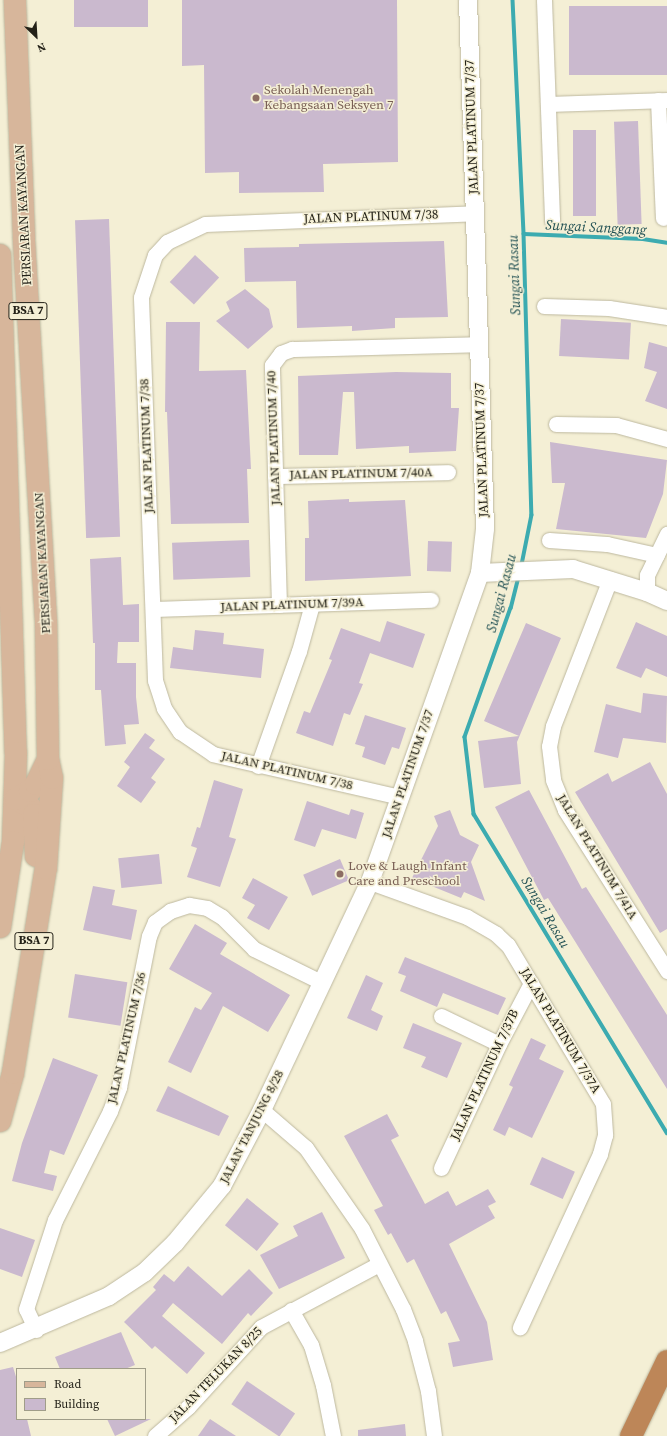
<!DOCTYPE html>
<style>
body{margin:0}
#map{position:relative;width:667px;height:1436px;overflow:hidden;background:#f4efd5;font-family:"Source Serif 4",serif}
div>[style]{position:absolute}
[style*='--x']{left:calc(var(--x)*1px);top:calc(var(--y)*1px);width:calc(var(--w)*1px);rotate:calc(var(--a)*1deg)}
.stream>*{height:3.5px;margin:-1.75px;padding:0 1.75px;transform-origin:1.75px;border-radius:1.75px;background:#3cabb0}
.building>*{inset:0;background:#cab9ce;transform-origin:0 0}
.roads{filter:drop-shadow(0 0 1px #bdb89f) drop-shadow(0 0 1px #bdb89f)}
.minor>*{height:15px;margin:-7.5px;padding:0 7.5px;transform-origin:7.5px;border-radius:7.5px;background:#fff}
.tertiary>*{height:18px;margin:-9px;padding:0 9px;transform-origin:9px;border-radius:9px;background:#fff}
.primary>*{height:22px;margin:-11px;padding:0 11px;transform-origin:11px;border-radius:11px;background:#d7b69b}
.motorway>*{height:22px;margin:-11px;padding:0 11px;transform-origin:11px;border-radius:11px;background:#bd8658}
.dots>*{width:11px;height:11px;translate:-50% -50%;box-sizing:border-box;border:2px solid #f4efd5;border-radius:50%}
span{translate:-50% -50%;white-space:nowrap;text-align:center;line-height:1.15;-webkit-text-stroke:3px #f4efd5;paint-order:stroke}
.shield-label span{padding:1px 3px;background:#f4efd5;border:1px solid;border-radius:3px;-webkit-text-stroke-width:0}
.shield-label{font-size:12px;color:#232118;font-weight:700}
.education-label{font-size:13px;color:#785e54}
.left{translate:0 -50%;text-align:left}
.street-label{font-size:13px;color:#232118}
.water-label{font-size:14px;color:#225154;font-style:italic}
.legend{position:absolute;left:16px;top:1368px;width:130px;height:52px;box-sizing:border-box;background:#f4efd5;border:1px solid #a09d89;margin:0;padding:5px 7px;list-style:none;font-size:12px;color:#232118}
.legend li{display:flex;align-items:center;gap:8px;height:20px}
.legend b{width:20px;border:1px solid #a09d89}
.north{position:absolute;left:16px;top:16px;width:40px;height:40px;-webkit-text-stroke:3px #f4efd5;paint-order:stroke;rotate:155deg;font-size:11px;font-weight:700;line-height:16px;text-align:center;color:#232118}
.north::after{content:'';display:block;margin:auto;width:14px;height:18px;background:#232118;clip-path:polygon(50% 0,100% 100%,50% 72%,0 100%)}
</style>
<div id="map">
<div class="stream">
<i style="--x:513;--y:0;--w:234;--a:87.3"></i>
<i style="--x:524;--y:234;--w:281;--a:88.4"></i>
<i style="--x:532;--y:515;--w:51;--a:101.3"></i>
<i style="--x:524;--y:234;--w:119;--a:2.4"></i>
<i style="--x:643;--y:239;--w:24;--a:9"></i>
<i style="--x:519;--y:577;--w:32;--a:104"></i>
<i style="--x:511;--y:608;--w:137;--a:109.6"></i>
<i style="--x:465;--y:737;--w:78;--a:83.3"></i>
<i style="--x:474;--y:814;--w:373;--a:58.8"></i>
</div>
<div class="building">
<i style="left:74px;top:0;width:74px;height:27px"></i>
<i style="clip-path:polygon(182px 0,397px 0,398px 162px,323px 164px,324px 192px,239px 193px,239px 172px,205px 173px,204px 65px,182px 66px)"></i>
<i style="left:667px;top:6px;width:69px;height:98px;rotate:90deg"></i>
<i style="left:638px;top:121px;width:103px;height:24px;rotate:88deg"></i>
<i style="left:573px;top:130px;width:23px;height:86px"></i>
<i style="left:109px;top:219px;width:318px;height:34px;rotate:88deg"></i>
<i style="clip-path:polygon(444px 241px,448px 317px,395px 318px,395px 328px,352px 331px,352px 326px,297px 328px,296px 281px,245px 282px,244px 248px,299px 247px,299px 244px)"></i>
<i style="left:195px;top:255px;width:33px;height:37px;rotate:43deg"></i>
<i style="clip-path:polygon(245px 289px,269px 309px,273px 327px,248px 349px,216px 321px,230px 311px,226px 302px)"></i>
<i style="left:561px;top:319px;width:70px;height:37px;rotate:3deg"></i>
<i style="clip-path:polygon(166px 322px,200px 322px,199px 371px,246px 370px,251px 469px,247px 469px,249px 523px,171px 524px,167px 412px,165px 412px)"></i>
<i style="clip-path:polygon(649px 342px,667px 347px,667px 409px,645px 401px,657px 372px,644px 368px)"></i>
<i style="clip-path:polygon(396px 372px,451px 373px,451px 408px,459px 408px,456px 451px,409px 453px,409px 446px,356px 449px,354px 392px,343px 392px,338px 455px,299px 455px,298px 376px)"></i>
<i style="clip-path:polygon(550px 442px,667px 460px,663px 494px,646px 538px,556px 529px,565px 483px,552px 483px)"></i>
<i style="clip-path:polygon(349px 499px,349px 502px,405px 500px,411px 576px,305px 581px,305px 538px,309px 538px,308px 501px)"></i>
<i style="left:249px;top:540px;width:37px;height:77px;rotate:88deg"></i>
<i style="left:428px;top:541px;width:24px;height:30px;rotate:2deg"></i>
<i style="clip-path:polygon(121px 557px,123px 605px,139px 604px,139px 642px,118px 642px,117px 663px,136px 663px,136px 697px,139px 724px,124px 725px,126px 744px,105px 746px,101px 690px,95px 690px,95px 643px,93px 643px,90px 559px)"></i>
<i style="clip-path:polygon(387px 621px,425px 634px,413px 668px,370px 653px,359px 683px,363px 684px,350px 715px,344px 713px,333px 746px,296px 733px,304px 711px,310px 713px,332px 660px,329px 659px,341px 628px,380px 642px)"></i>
<i style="clip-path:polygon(636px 622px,667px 636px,667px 677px,646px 668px,641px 678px,616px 668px)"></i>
<i style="clip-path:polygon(526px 623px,561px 638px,517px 742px,521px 784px,484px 788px,478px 741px,519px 736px,484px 721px)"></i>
<i style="clip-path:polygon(195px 630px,224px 633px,223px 644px,264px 649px,261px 678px,170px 668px,173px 647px,193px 650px)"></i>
<i style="clip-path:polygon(643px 693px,667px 696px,666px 743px,623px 738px,618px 758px,594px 752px,606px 704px,641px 713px)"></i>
<i style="clip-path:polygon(365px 715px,406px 728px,399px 749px,392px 747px,385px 765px,362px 757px,365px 747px,355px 744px)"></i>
<i style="clip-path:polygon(145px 733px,155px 740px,149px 748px,165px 759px,151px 778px,156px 782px,141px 803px,117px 786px,130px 767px,124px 762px)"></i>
<i style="clip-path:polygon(650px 762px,667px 794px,667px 929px,660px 933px,575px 792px,608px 773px,612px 782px)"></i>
<i style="clip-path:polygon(214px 780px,243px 789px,229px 837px,236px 839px,220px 887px,187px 877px,197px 848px,191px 846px,197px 827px,200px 828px)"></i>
<i style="clip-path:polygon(529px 790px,582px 889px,586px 887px,667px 1015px,667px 1089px,548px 898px,544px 900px,495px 807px)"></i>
<i style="clip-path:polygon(307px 801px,349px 815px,351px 809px,364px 813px,356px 839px,322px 829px,315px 847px,294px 840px)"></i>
<i style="clip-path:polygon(450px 810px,460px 835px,479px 845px,471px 862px,485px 901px,464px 892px,461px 898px,412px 878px,438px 826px,434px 816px)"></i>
<i style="left:159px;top:854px;width:30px;height:41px;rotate:84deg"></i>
<i style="left:340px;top:859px;width:23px;height:40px;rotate:67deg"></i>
<i style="clip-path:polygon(253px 878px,288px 897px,269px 930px,247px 918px,255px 905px,242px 898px)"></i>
<i style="clip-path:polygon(93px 886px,115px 890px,112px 905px,137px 910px,131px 940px,83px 930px)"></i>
<i style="clip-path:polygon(195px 924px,227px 943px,220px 954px,290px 995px,268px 1032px,223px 1006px,191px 1073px,168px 1062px,195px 1007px,201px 1010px,212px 993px,169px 969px)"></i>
<i style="clip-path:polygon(405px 957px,506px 998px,498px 1015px,443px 993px,437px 1007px,400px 991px,406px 976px,398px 973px)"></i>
<i style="left:75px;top:974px;width:53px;height:44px;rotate:9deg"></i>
<i style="clip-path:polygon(366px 975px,383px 983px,371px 1010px,383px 1016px,377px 1031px,347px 1018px)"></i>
<i style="clip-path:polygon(413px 1023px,462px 1043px,447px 1078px,421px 1067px,426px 1057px,403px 1048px)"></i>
<i style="clip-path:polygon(531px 1038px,546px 1045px,539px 1059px,564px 1071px,532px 1138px,509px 1127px,505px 1136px,493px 1130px,513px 1087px,509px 1085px)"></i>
<i style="clip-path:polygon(53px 1058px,98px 1075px,64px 1155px,50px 1150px,44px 1173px,57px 1176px,53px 1191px,12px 1181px,22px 1143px)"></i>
<i style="clip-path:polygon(168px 1086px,229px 1116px,219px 1136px,156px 1111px)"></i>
<i style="clip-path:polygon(387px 1114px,399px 1136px,391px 1140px,425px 1204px,448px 1191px,456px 1206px,488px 1189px,496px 1202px,488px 1206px,495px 1218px,449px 1244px,487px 1322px,493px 1360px,453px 1367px,448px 1343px,460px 1341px,446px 1311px,441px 1314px,414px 1259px,407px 1263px,391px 1233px,388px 1235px,374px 1210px,383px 1206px,344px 1136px)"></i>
<i style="left:542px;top:1157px;width:36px;height:30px;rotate:24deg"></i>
<i style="left:247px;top:1198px;width:41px;height:35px;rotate:39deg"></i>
<i style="clip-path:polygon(322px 1212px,345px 1258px,279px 1289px,260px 1255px,298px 1236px,293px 1226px)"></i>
<i style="clip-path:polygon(0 1228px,35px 1240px,22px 1277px,0 1269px)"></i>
<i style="clip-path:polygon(188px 1266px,222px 1296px,249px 1269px,273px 1293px,251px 1316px,248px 1313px,222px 1344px,173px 1303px,162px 1316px,205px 1353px,187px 1374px,155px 1346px,152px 1349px,124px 1322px,156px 1290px,153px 1287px,164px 1274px,174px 1282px)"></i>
<i style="clip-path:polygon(121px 1332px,135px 1365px,125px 1369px,60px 1369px,55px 1357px)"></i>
<i style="clip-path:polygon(13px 1367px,17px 1380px,17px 1419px,27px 1419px,31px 1436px,0 1436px,0 1370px)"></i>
<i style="left:247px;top:1381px;width:58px;height:28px;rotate:34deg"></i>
<i style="clip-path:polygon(107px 1419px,151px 1419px,115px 1436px)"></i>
<i style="clip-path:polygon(210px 1419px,236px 1436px,198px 1436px)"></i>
<i style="clip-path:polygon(405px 1424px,406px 1436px,358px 1436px,358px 1430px)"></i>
</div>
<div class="roads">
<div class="minor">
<i style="--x:544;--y:0;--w:221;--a:87.9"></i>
<i style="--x:658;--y:100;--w:118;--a:87.6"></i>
<i style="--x:548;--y:104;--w:119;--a:-1.9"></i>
<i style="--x:544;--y:306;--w:65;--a:1.8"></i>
<i style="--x:609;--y:308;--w:59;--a:8.8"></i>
<i style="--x:556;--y:424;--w:60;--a:1"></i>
<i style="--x:616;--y:425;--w:53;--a:15.4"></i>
<i style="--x:275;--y:476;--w:173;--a:-1.3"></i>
<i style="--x:549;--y:540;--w:58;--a:3.9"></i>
<i style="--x:607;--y:544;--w:51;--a:12.4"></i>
<i style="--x:610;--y:579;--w:158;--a:111.2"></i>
<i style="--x:553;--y:726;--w:20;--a:101"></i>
<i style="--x:549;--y:746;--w:34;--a:83"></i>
<i style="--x:553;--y:780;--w:32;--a:68"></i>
<i style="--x:565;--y:810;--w:191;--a:57.6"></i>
<i style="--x:647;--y:592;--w:17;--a:-90"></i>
<i style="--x:647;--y:575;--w:46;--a:-64"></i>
<i style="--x:279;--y:605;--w:240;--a:-91.7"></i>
<i style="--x:272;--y:365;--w:15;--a:-53"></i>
<i style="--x:281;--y:353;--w:12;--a:-20"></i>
<i style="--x:292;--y:349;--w:187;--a:-1.5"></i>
<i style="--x:154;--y:609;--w:277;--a:-1.9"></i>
<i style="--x:258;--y:766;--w:122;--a:-70.4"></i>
<i style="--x:299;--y:651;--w:49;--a:-74.5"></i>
<i style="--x:400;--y:797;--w:192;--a:-167.1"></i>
<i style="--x:213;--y:754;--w:40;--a:-146"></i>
<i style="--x:180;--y:732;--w:29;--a:-124"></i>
<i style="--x:164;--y:708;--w:29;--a:-108"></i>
<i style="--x:155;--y:680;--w:383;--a:-92.1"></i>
<i style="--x:141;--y:297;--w:44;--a:-71.6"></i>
<i style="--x:155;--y:255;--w:18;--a:-47"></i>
<i style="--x:167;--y:242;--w:42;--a:-25.3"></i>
<i style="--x:205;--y:224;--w:270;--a:-2.3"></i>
<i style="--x:370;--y:882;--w:103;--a:19.8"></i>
<i style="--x:467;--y:917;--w:34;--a:30"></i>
<i style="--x:496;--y:934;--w:16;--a:43"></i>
<i style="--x:508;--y:945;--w:185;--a:59.1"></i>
<i style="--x:603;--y:1104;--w:31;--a:86"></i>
<i style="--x:605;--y:1135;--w:20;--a:105"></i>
<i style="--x:600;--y:1154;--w:191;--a:114.8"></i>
<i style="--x:441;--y:1016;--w:64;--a:25.8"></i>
<i style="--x:262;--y:1110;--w:58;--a:40.8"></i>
<i style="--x:306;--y:1148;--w:98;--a:55.3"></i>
<i style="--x:362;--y:1229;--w:90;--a:62.9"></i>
<i style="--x:403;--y:1309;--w:34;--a:69"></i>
<i style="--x:415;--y:1341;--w:52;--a:75.4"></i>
<i style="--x:428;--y:1391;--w:45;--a:82.4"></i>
<i style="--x:441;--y:1168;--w:137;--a:-64.9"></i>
<i style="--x:499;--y:1044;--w:69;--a:-62.3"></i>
<i style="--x:291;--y:1310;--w:40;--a:60.3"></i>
<i style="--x:311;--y:1345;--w:42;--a:73.3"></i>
<i style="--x:323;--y:1385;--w:52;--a:78.9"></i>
<i style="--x:36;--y:1330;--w:23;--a:-115"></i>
<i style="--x:26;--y:1309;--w:94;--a:-72"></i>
<i style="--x:55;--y:1220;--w:122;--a:-63.2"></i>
<i style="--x:110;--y:1111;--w:26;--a:-69"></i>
<i style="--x:119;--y:1087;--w:154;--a:-78.8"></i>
<i style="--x:149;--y:936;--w:15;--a:-67"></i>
<i style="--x:155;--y:922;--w:19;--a:-36"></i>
<i style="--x:170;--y:911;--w:20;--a:-18"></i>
<i style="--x:189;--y:905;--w:18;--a:9"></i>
<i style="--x:207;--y:908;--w:17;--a:31"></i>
<i style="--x:222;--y:917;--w:45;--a:45"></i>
<i style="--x:254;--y:949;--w:75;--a:26.2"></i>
<i style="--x:155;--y:1436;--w:44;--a:-41.3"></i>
<i style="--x:188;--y:1407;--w:108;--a:-47.6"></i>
<i style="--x:261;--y:1327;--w:134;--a:-28.1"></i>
</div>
<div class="tertiary">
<i style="--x:480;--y:573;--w:93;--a:-2.5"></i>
<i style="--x:573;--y:569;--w:77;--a:17.3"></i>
<i style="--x:647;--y:592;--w:22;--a:24"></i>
<i style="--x:0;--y:1343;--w:119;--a:-23.3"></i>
<i style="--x:109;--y:1296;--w:43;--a:-33.7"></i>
<i style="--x:145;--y:1272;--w:42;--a:-44"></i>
<i style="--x:175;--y:1243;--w:74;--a:-50.5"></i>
<i style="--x:222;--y:1186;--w:86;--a:-62.2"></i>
<i style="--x:262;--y:1110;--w:252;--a:-64.7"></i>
<i style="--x:370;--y:882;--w:328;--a:-70.4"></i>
<i style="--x:480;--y:573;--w:44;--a:-83.5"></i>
<i style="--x:485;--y:529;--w:529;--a:-91.84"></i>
</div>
<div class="primary">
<i style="--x:0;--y:255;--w:498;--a:88.2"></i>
<i style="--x:16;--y:753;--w:89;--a:91.9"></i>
<i style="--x:13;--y:842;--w:86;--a:98.7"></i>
<i style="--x:16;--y:799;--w:16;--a:30"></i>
<i style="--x:30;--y:807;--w:9;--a:63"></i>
<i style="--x:34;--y:815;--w:41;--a:87.2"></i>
<i style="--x:16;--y:799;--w:16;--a:-30"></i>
<i style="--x:30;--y:791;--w:9;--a:-49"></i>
<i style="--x:36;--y:784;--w:28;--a:-64"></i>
<i style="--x:0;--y:1121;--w:50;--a:-74.8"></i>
<i style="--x:13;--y:1073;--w:208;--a:-80.9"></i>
<i style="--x:46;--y:868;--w:90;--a:-86.2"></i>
<i style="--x:52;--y:778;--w:19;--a:-102"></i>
<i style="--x:48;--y:759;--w:137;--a:-90.8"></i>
<i style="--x:46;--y:622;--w:385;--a:-93.3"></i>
<i style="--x:24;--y:238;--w:238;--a:-92.2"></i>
</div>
<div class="motorway">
<i style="--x:631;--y:1436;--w:83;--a:-64.4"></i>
</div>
</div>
<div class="dots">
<i style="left:256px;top:98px;background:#8d6e63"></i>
<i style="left:340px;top:874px;background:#8d6e63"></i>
</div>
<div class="shield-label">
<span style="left:28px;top:311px">BSA 7</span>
<span style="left:34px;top:941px">BSA 7</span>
</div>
<div class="education-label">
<span class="left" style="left:264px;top:98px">Sekolah Menengah<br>Kebangsaan Seksyen 7</span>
<span class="left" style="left:348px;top:874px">Love &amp; Laugh Infant<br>Care and Preschool</span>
</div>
<div class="street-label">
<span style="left:472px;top:127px;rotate:-92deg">JALAN PLATINUM 7/37</span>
<span style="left:24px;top:215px;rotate:-93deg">PERSIARAN KAYANGAN</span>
<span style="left:371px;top:217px;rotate:-2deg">JALAN PLATINUM 7/38</span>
<span style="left:274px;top:438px;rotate:-92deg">JALAN PLATINUM 7/40</span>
<span style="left:147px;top:446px;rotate:-92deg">JALAN PLATINUM 7/38</span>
<span style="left:482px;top:450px;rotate:-92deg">JALAN PLATINUM 7/37</span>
<span style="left:361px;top:474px;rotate:-1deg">JALAN PLATINUM 7/40A</span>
<span style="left:43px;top:563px;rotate:-93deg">PERSIARAN KAYANGAN</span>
<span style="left:292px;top:605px;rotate:-2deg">JALAN PLATINUM 7/39A</span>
<span style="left:287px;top:771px;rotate:13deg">JALAN PLATINUM 7/38</span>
<span style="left:408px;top:774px;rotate:-71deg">JALAN PLATINUM 7/37</span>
<span style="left:597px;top:857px;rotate:59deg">JALAN PLATINUM 7/41A</span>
<span style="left:560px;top:1031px;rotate:59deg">JALAN PLATINUM 7/37A</span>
<span style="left:127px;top:1038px;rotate:-77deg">JALAN PLATINUM 7/36</span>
<span style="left:485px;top:1075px;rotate:-65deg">JALAN PLATINUM 7/37B</span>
<span style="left:252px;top:1127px;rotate:-63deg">JALAN TANJUNG 8/28</span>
<span style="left:216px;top:1375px;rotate:-46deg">JALAN TELUKAN 8/25</span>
</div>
<div class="water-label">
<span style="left:596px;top:227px;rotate:3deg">Sungai Sanggang</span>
<span style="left:514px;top:275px;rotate:-92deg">Sungai Rasau</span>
<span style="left:501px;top:593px;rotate:-75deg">Sungai Rasau</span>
<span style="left:546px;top:912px;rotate:59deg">Sungai Rasau</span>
</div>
<ul class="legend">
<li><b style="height:5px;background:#d7b69b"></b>Road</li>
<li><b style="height:11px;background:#cab9ce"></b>Building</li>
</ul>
<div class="north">N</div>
</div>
